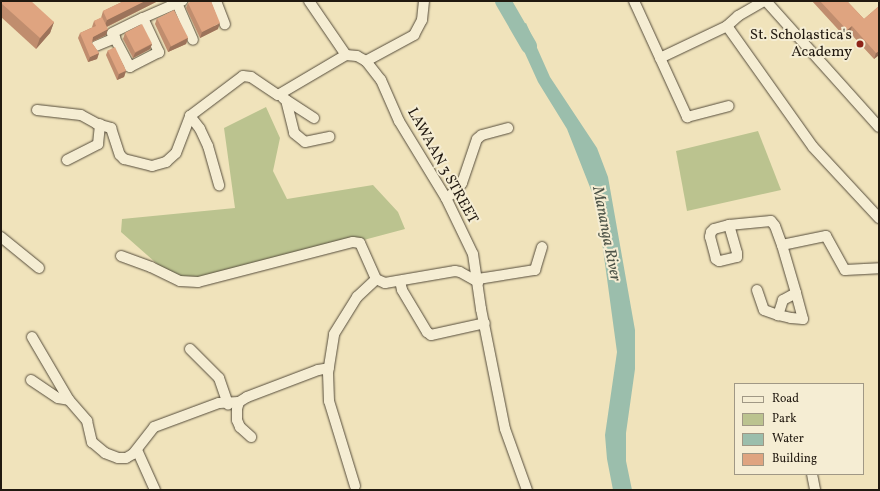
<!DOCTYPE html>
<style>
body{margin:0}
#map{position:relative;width:880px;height:491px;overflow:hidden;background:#f0e3bb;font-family:Vollkorn,serif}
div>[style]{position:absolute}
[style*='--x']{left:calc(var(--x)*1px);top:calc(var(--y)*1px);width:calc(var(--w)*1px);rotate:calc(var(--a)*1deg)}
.green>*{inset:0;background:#bbc38f}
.water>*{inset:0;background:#9bbeac}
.river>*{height:16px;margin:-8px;padding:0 8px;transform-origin:8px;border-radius:8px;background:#9bbeac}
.roads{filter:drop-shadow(0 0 1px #554c3b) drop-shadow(0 0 1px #554c3b)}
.minor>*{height:10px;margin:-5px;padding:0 5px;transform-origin:5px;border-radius:5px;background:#f5edd3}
.wall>*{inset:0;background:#c08d6e}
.shaded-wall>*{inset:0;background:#9c735a}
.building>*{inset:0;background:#dfa480;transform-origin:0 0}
.dots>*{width:11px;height:11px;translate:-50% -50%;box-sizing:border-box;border:2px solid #f5edd3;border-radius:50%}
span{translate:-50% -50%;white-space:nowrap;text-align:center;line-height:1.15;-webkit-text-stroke:4px #f5edd3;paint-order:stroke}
.poi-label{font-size:15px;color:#211910}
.right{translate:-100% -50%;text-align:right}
.street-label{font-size:15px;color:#211910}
.water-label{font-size:16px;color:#4c5347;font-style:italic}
.frame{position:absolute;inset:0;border:2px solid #211910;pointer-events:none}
.legend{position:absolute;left:734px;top:383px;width:130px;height:92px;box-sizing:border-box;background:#f5edd3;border:1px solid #a09885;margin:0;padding:5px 7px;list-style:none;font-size:12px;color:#211910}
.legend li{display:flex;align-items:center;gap:8px;height:20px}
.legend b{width:20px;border:1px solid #a09885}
</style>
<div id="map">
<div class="green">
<i style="clip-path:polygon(266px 107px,280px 138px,273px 171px,287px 199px,373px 185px,398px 212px,405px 229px,206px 282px,181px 285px,121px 232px,122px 219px,235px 208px,224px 128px)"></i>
<i style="clip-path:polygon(758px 131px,781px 190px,687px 211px,676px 151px)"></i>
</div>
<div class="water">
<i style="clip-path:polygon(526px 23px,550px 77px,597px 148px,608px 177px,635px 330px,635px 369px,626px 433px,626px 461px,632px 490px,613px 490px,607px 459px,605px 435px,617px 352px,597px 205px,567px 129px,538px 82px,514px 29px)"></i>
</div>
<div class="river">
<i style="--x:503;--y:1;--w:52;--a:60"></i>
</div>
<div class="roads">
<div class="minor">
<i style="--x:216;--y:1;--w:25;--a:69"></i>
<i style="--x:309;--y:1;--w:65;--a:55.6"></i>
<i style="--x:346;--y:55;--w:11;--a:5"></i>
<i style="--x:357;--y:56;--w:10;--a:29"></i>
<i style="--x:366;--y:61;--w:24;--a:52"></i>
<i style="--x:381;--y:80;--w:45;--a:66.3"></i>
<i style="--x:399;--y:121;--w:90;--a:58.6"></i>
<i style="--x:446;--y:198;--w:62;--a:64.3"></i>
<i style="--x:473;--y:254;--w:56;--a:81.7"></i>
<i style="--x:481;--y:309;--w:122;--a:78.7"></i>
<i style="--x:505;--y:429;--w:65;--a:70.2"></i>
<i style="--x:634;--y:1;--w:128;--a:65.4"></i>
<i style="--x:687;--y:117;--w:43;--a:-14.7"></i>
<i style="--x:766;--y:1;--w:169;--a:48.1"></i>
<i style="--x:177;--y:3;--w:40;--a:66.6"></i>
<i style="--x:143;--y:18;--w:38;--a:65"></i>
<i style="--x:159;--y:52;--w:33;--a:153"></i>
<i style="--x:130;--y:67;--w:38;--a:-118"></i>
<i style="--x:112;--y:33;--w:34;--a:-26"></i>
<i style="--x:143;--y:18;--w:43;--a:-23.6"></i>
<i style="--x:727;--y:26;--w:148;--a:54.6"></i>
<i style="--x:813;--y:147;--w:97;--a:47.1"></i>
<i style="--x:96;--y:46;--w:21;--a:-23"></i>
<i style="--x:660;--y:58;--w:74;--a:-25.5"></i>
<i style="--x:727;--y:26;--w:15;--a:-42"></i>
<i style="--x:738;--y:16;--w:30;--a:-30"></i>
<i style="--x:366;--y:61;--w:55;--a:-28.4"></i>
<i style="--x:414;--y:35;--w:17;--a:-62"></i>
<i style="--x:422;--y:20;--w:19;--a:-84"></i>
<i style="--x:283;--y:98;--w:37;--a:33"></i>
<i style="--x:286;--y:100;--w:34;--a:76"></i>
<i style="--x:294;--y:133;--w:14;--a:39"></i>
<i style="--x:305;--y:142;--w:25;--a:-12"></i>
<i style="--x:37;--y:110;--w:44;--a:6.5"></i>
<i style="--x:81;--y:115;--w:18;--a:29"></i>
<i style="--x:97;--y:124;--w:15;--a:16"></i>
<i style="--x:111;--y:128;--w:28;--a:72"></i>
<i style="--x:120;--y:155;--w:6;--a:45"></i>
<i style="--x:124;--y:159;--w:29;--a:14"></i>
<i style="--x:152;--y:166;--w:15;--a:-16"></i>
<i style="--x:166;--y:162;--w:13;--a:-42"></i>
<i style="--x:176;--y:153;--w:40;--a:-69"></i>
<i style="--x:190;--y:116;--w:66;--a:-37"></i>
<i style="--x:243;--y:76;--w:8;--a:7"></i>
<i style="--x:251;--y:77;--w:32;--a:34"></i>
<i style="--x:278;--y:95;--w:79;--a:-30.5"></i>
<i style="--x:190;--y:116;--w:16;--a:52"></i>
<i style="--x:200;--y:129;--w:19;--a:65"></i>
<i style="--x:208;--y:146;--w:41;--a:74.2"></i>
<i style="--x:67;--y:160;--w:35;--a:-27"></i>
<i style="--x:98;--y:144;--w:20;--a:-84"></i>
<i style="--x:446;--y:198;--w:12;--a:-35"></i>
<i style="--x:456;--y:191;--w:10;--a:-53"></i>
<i style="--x:462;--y:183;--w:46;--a:-71.2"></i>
<i style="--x:477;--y:139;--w:6;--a:-39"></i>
<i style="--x:482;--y:135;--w:27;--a:-15"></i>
<i style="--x:729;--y:225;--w:42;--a:-5.4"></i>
<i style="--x:771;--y:221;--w:6;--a:51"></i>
<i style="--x:775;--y:226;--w:20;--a:70"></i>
<i style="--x:782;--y:245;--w:50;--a:73.7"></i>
<i style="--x:729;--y:225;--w:29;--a:74"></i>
<i style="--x:737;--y:253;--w:4;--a:90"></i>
<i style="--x:737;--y:257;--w:18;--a:167"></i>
<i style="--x:719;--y:261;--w:4;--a:-146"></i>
<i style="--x:716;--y:259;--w:23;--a:-105"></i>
<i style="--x:710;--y:237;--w:5;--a:-79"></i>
<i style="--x:711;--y:232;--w:4;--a:-45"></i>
<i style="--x:714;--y:229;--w:16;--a:-15"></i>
<i style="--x:1;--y:237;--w:49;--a:39.2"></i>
<i style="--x:782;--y:245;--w:45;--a:-11.6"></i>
<i style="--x:826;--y:236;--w:39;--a:61"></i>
<i style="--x:845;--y:270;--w:34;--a:-3"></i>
<i style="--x:121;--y:256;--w:32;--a:20"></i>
<i style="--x:151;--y:267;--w:32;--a:26"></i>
<i style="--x:180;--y:281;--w:18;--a:3"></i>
<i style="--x:198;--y:282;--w:160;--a:-14.5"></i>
<i style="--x:353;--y:242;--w:7;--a:8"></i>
<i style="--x:360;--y:243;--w:39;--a:66"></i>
<i style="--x:376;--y:279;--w:10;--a:24"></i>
<i style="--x:385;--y:283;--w:71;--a:-9.7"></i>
<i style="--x:455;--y:271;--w:5;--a:11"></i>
<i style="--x:460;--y:272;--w:21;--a:29"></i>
<i style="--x:478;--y:279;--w:58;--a:-9"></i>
<i style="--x:535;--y:270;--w:24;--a:-73"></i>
<i style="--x:400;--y:281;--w:9;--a:77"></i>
<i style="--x:402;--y:290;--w:49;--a:59.2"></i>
<i style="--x:427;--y:332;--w:5;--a:37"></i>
<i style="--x:431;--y:335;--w:55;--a:-12.5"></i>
<i style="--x:757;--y:290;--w:21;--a:71"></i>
<i style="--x:764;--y:310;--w:15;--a:20"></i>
<i style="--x:778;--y:315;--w:13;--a:13"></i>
<i style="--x:791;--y:318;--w:12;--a:5"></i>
<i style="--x:803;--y:319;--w:27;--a:-105"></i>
<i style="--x:796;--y:293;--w:15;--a:152"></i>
<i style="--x:783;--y:300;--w:16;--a:108"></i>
<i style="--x:32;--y:337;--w:73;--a:59.6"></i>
<i style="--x:69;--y:400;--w:28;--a:49"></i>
<i style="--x:87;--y:421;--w:22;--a:77"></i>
<i style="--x:92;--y:442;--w:17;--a:40"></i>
<i style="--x:105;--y:453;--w:14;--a:21"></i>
<i style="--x:118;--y:458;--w:8;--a:0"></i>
<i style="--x:126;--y:458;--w:8;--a:-30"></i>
<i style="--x:133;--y:454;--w:34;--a:-52"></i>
<i style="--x:154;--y:427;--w:69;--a:-20.3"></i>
<i style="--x:219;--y:403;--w:20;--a:-3"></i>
<i style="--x:239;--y:402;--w:9;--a:-32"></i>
<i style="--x:247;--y:397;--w:76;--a:-20.8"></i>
<i style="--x:318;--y:370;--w:11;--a:-10"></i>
<i style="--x:190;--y:349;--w:41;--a:45"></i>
<i style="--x:219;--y:378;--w:28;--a:71"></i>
<i style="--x:31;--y:380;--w:32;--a:34"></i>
<i style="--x:58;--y:398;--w:11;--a:10"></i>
<i style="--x:239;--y:402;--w:7;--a:106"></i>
<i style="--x:237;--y:409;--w:11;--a:90"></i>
<i style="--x:237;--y:420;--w:8;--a:67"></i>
<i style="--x:240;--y:427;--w:15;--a:42"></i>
<i style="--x:137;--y:450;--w:44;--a:65.8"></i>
<i style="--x:812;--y:474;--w:16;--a:79"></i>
<i style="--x:355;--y:486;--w:89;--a:-107"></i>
<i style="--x:329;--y:401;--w:28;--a:-92"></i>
<i style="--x:328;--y:373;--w:39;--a:-81"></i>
<i style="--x:334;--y:334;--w:44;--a:-58.1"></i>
<i style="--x:357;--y:297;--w:26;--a:-43"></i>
</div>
</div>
<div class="wall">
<i style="clip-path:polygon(1px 1px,54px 22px,50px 33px,36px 49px,1px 17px)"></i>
<i style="clip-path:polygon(124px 1px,158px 1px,107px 27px,106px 35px,92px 42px,92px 43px,99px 53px,97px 59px,88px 62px,78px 38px,80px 33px,93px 27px,92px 27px,94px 21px,101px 18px,103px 11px)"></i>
<i style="clip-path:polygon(812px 1px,847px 1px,864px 19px,879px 6px,879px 55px,874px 59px,850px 33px,845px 37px)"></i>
<i style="clip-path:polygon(188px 3px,218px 29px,200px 38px,186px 8px)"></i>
<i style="clip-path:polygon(157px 18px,188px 38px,186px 44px,168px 52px,155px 24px)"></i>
<i style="clip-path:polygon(125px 33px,152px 44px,150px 49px,133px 58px,123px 39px)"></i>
<i style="clip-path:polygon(108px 50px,126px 71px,124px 77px,117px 80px,106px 55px)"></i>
</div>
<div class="shaded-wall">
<i style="clip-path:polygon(145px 1px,158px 1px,104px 28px,107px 20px)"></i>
<i style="clip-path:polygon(54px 22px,50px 33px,36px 49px,40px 38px)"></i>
<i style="clip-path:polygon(220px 23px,218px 29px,200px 38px,202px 32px)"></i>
<i style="clip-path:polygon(852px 26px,850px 33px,845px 37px,847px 30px)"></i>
<i style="clip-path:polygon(108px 29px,106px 35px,91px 42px,93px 37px)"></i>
<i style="clip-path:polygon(188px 38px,186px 44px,168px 52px,170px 47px)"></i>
<i style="clip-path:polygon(152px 44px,150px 49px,133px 58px,135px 53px)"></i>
<i style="clip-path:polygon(879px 51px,879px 55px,874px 59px,876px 53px)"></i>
<i style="clip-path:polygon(99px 53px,97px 59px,88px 62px,90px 57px)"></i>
<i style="clip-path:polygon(126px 71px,124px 77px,117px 80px,119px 74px)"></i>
</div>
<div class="building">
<i style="clip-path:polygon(1px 1px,31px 1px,54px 22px,40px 38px,1px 3px)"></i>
<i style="clip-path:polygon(124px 1px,145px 1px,107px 20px,103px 11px)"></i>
<i style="clip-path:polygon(192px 1px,211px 1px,220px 23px,202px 32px,188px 3px)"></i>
<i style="clip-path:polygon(820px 1px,847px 1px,864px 19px,879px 6px,879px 51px,876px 53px,852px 26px,847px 30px)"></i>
<i style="left:174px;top:10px;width:31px;height:19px;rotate:63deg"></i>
<i style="clip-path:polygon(102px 17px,108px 29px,93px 37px,92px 43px,99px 53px,90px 57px,80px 33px,96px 26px,94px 21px)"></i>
<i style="left:142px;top:24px;width:22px;height:19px;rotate:63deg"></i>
<i style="left:115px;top:47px;width:26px;height:8px;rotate:65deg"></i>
</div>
<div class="dots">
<i style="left:860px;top:44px;background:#8f2418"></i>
</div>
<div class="poi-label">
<span class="right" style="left:852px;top:44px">St. Scholastica's<br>Academy</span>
</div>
<div class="street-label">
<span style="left:442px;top:166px;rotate:61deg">LAWAAN 3 STREET</span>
</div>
<div class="water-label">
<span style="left:606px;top:234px;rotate:79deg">Mananga River</span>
</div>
<div class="frame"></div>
<ul class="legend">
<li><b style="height:5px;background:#f5edd3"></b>Road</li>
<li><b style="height:11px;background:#bbc38f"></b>Park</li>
<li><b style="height:11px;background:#9bbeac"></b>Water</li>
<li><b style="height:11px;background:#dfa480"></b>Building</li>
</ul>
</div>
